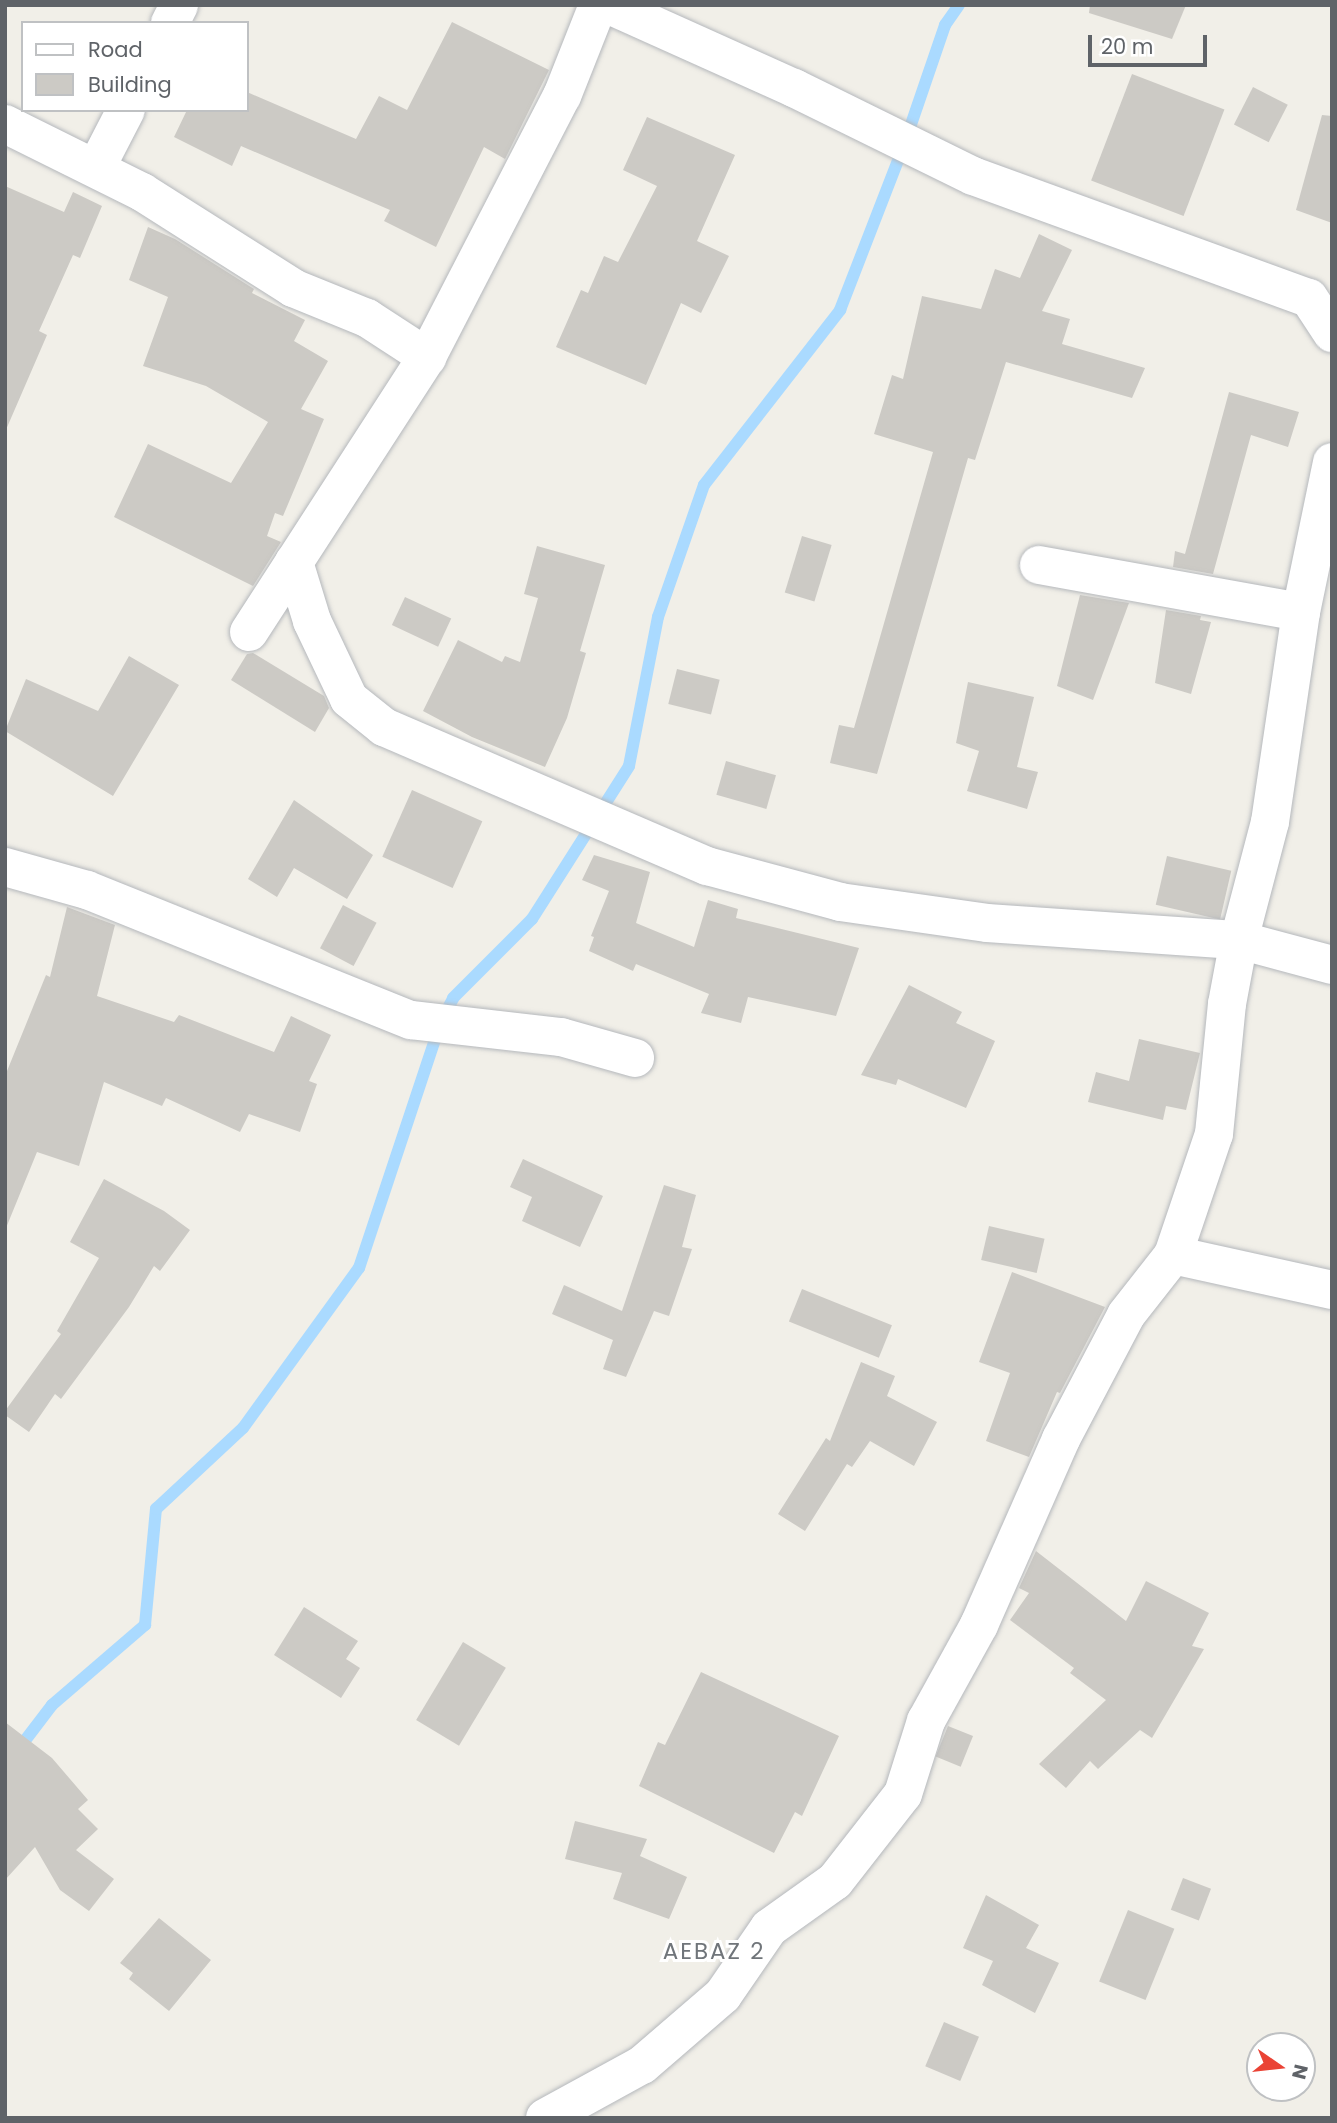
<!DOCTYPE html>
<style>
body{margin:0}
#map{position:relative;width:1337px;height:2123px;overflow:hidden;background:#f1efe8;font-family:Poppins,sans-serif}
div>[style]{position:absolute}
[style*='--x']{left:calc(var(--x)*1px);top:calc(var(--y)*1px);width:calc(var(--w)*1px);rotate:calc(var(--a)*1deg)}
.stream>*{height:12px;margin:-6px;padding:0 6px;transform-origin:6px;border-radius:6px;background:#aadaff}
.building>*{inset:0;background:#cccac5;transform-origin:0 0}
.roads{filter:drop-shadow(0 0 2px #b5b8bc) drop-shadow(0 0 2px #b5b8bc)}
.minor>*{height:38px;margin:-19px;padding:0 19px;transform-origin:19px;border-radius:19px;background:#fff}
span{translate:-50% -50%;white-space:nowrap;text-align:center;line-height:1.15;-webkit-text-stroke:6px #fff;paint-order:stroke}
.quarter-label{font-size:23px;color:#70757a;letter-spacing:2px}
.frame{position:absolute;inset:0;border:7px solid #5f6368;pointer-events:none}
.legend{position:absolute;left:21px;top:21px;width:228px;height:91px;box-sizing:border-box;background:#fff;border:2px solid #bfc1c3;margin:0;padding:9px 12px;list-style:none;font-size:21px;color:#5f6368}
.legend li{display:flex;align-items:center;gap:14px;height:35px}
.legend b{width:35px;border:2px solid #bfc1c3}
.north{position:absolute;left:1246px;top:2032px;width:70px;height:70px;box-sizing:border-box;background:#fff;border:2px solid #bfc1c3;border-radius:50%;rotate:104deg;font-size:19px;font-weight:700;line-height:28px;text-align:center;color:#5f6368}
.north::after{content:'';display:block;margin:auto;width:24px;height:32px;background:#ea4335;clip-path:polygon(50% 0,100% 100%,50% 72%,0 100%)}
.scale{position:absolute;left:1088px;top:35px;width:119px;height:32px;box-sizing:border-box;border:4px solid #5f6368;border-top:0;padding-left:9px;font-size:21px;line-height:24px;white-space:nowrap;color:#5f6368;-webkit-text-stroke:5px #fff;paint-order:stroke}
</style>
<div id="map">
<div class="stream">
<i style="--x:17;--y:1751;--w:58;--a:-52.7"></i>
<i style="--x:52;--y:1705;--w:123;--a:-40.7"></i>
<i style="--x:145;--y:1625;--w:117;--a:-84.6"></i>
<i style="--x:156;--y:1509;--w:119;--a:-43"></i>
<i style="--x:243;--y:1428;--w:198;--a:-54.1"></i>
<i style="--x:359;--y:1268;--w:257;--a:-71.6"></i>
<i style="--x:440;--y:1024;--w:29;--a:-63"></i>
<i style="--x:453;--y:998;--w:112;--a:-45"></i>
<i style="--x:532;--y:919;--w:181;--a:-57.6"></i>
<i style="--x:629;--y:766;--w:152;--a:-79"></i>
<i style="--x:658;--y:617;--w:140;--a:-70.8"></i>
<i style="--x:704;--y:485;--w:222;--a:-52.1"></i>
<i style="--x:840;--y:310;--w:180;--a:-68.8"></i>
<i style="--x:905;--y:142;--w:124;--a:-71.1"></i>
<i style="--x:945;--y:25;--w:24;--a:-55"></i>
</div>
<div class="building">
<i style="clip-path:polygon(1090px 5px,1186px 5px,1172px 39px,1089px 13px)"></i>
<i style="clip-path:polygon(452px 22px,549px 70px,505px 159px,484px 147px,436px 247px,384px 221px,390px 210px,241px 146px,232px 166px,174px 137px,187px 110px,247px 110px,247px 92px,356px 139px,379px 96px,407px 110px)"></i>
<i style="left:1132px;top:74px;width:99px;height:114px;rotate:21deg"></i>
<i style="left:1253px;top:87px;width:39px;height:42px;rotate:27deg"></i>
<i style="clip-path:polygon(1322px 115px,1332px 116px,1332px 223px,1296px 210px)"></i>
<i style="clip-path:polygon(647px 117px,735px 155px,697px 241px,729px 256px,701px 313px,681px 303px,646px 385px,556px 347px,581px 290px,588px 293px,604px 256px,618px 262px,657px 186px,623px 170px)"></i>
<i style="clip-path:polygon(5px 186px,64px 212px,73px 192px,102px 206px,80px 258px,73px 255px,39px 331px,47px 335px,5px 432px)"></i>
<i style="clip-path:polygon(148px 227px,175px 239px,254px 289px,252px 293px,305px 320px,294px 341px,328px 361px,301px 409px,324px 419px,283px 516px,275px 513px,267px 536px,281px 542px,253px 586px,114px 517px,148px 444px,231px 483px,268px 422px,206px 386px,143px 366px,168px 297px,129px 280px)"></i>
<i style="clip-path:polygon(1039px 234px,1072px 250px,1042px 311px,1070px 319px,1062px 344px,1145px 368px,1132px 398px,1006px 362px,975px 460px,968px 458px,877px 774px,830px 763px,839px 725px,854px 728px,933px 452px,874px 434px,892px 375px,903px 379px,922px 296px,981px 309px,995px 269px,1020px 278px)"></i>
<i style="clip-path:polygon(1229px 392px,1299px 412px,1288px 447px,1251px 435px,1213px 574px,1173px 567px,1175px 551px,1185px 554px)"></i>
<i style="left:802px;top:536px;width:31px;height:59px;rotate:17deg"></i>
<i style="clip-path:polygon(537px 546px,605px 565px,580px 651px,586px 653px,567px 718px,545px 767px,472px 737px,423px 711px,458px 640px,502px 662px,505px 656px,520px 662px,538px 598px,524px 594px)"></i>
<i style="clip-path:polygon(1080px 595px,1129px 603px,1093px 700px,1057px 686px)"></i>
<i style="left:405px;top:597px;width:51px;height:31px;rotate:25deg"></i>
<i style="clip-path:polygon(1166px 610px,1201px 616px,1200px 620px,1211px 622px,1191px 694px,1155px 683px)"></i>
<i style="clip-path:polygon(253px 653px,324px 696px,329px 708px,315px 732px,231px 680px,247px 654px)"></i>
<i style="clip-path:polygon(129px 656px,179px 685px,113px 796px,5px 731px,26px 679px,98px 711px)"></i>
<i style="left:677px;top:669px;width:44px;height:36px;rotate:14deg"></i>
<i style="clip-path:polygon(968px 682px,1034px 697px,1017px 767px,1038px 772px,1027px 809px,967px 791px,979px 751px,956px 743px)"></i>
<i style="left:726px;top:761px;width:52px;height:35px;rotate:16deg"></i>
<i style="left:412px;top:790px;width:77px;height:73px;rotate:24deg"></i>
<i style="clip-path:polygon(294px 800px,373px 855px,347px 899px,294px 868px,277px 897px,248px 879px)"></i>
<i style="clip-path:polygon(594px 855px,650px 872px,636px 923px,694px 947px,708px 900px,738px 909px,736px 918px,859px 948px,836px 1016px,748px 997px,741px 1023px,701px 1013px,709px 994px,636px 964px,633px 971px,589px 951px,594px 937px,591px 936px,609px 891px,582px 880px)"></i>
<i style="left:1167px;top:856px;width:66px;height:50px;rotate:13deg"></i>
<i style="left:343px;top:905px;width:38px;height:49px;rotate:28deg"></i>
<i style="clip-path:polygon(67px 907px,115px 925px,97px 996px,174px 1022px,179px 1015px,274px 1052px,291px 1016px,331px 1035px,309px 1081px,317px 1084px,300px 1132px,249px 1114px,240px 1132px,166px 1098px,162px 1106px,104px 1082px,79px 1166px,37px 1152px,6px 1228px,5px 1076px,46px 975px,50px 977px)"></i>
<i style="clip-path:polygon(909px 985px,962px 1012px,956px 1023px,995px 1041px,966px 1108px,898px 1079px,896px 1085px,861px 1075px)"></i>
<i style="clip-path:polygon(1139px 1039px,1200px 1053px,1186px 1110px,1166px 1106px,1163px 1120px,1088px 1102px,1096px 1072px,1129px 1081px)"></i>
<i style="clip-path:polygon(523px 1159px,603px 1196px,580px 1247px,522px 1221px,532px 1197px,510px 1187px)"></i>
<i style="clip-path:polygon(104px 1179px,164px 1211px,190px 1230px,160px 1271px,154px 1266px,129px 1307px,61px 1399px,55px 1394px,29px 1432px,5px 1415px,5px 1411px,61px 1334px,57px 1331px,99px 1258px,70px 1242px)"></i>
<i style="clip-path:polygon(664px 1185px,696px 1195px,682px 1247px,692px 1249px,669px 1316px,654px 1311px,626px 1377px,603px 1369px,613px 1340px,552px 1314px,564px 1285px,622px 1311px)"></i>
<i style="left:989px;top:1226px;width:57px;height:35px;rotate:13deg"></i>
<i style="clip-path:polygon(1012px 1272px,1105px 1307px,1060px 1393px,1057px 1392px,1029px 1457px,986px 1441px,1010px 1373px,979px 1362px)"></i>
<i style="left:802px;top:1289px;width:97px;height:35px;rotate:22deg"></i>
<i style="clip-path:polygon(861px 1362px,895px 1376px,887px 1396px,937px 1422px,914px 1466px,870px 1441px,852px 1467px,847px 1464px,805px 1531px,778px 1514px,826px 1438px,830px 1441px)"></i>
<i style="clip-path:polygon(1036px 1551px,1126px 1621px,1146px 1581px,1209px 1613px,1192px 1646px,1204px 1649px,1152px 1738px,1140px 1730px,1098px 1769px,1090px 1761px,1066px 1788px,1039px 1764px,1106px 1700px,1070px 1673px,1074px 1668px,1010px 1620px,1029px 1593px,1019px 1588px)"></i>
<i style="clip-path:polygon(304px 1607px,358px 1641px,346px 1659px,360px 1668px,341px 1698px,274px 1655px)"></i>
<i style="left:463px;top:1642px;width:50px;height:91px;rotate:31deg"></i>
<i style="clip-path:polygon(701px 1672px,839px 1736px,802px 1816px,795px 1812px,774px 1853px,639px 1786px,658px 1742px,665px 1745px)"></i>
<i style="clip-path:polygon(5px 1722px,52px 1758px,88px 1800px,78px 1809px,98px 1829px,76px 1850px,114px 1879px,89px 1911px,60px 1890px,35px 1847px,5px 1880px)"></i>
<i style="left:948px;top:1726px;width:27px;height:33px;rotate:22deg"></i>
<i style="clip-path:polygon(575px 1821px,647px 1839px,640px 1856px,687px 1877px,669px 1919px,613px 1899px,622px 1873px,565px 1859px)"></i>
<i style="left:1183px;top:1878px;width:30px;height:34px;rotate:21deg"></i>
<i style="clip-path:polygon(986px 1895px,1039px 1925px,1026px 1948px,1059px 1963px,1035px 2013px,982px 1985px,993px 1961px,963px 1948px)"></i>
<i style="left:1128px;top:1910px;width:50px;height:77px;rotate:22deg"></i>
<i style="clip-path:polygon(159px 1918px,211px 1960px,169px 2011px,129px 1979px,133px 1973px,120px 1963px)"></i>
<i style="left:944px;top:2022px;width:38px;height:48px;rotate:23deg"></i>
</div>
<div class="roads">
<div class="minor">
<i style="--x:609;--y:5;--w:203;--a:24.2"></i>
<i style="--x:794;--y:88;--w:199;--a:26.2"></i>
<i style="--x:973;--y:176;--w:357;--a:20"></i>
<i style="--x:1309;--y:298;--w:42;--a:56.7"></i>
<i style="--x:170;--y:23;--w:20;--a:-63"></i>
<i style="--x:5;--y:124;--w:153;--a:26.4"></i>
<i style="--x:142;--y:192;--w:179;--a:32.4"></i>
<i style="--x:293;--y:288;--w:80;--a:22.1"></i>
<i style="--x:367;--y:318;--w:72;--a:33"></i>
<i style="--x:96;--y:168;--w:65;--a:-62.7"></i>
<i style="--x:294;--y:562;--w:62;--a:73"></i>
<i style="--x:312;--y:621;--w:86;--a:64.6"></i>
<i style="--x:349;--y:699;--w:45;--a:38.7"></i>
<i style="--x:384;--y:727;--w:352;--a:23.3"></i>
<i style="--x:707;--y:866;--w:138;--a:15.1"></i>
<i style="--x:840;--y:902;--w:148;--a:8.1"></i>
<i style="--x:987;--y:923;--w:253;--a:3.9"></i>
<i style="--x:1239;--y:940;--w:96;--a:15"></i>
<i style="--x:1039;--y:565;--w:266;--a:10.2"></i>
<i style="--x:249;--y:632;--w:328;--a:-57.1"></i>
<i style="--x:427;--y:357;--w:294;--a:-62.7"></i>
<i style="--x:562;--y:96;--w:98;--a:-68.4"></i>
<i style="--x:5;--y:867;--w:85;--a:15.7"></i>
<i style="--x:87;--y:890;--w:349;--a:21.9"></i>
<i style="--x:411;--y:1020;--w:151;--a:6.5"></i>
<i style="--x:561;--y:1037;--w:77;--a:15.8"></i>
<i style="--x:1173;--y:1255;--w:163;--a:12.4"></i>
<i style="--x:545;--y:2118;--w:111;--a:-28.7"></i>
<i style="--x:642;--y:2065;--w:107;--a:-40.8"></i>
<i style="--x:723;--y:1995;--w:81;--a:-55.5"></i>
<i style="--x:769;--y:1928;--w:81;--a:-35.5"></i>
<i style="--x:835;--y:1881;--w:110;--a:-52"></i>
<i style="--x:903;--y:1794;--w:77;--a:-72.5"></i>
<i style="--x:926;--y:1721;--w:110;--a:-61.1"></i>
<i style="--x:979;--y:1625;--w:203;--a:-66.2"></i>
<i style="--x:1061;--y:1439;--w:140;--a:-62.3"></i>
<i style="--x:1126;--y:1315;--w:76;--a:-51.9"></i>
<i style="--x:1173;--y:1255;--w:128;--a:-71.3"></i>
<i style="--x:1214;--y:1134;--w:131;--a:-84.3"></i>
<i style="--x:1227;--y:1004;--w:65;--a:-79.4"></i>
<i style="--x:1239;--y:940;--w:122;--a:-75.3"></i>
<i style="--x:1270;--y:822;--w:212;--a:-81.6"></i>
<i style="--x:1301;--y:612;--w:153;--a:-78.3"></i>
</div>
</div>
<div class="quarter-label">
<span style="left:714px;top:1951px">AEBAZ 2</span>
</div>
<div class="frame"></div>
<ul class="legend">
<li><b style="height:9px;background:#fff"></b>Road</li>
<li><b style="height:19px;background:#cccac5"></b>Building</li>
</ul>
<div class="north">N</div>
<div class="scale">20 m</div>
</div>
